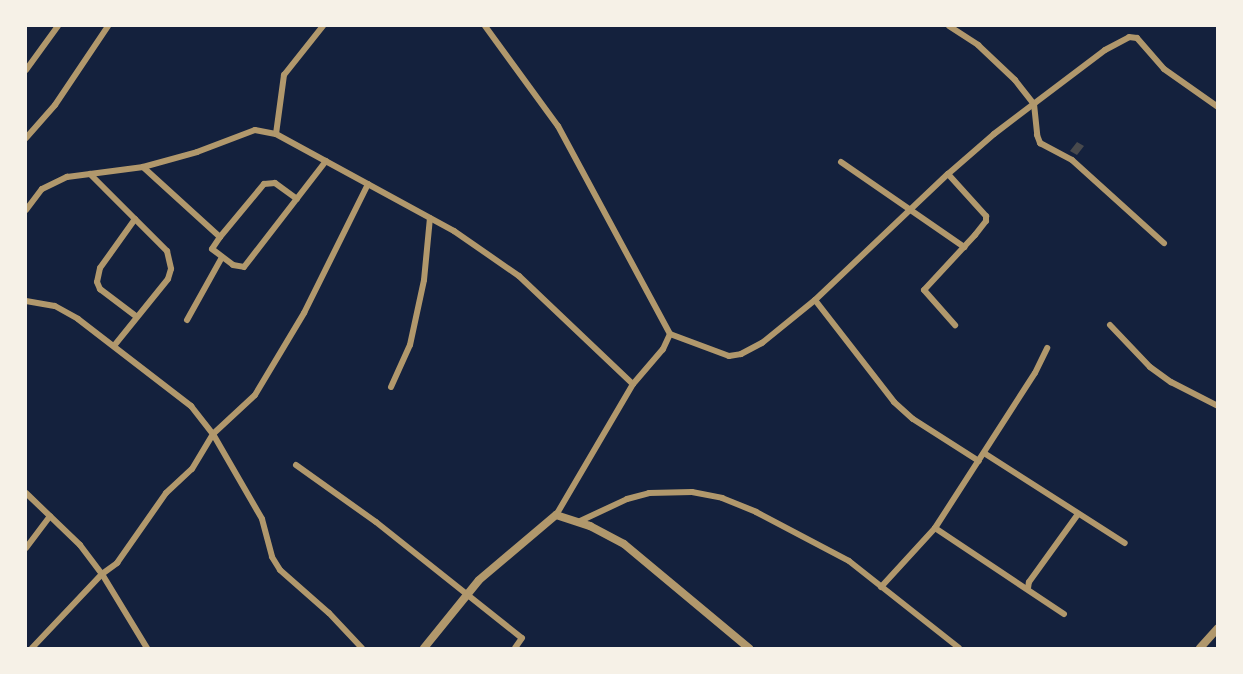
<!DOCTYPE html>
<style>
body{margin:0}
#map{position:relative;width:1243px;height:674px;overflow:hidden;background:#14213d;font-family:Barlow,sans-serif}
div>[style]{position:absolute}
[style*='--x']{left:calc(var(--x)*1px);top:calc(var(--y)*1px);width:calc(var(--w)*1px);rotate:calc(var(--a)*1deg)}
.building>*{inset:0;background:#48494c}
.minor>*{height:6px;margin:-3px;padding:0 3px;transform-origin:3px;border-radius:3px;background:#b1986c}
.tertiary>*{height:8px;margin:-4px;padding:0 4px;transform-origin:4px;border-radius:4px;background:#b1986c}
span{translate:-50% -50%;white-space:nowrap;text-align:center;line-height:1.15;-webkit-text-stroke:6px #f6f1e7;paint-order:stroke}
.frame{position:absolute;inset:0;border:27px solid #f6f1e7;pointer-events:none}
</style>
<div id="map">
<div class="building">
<i style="clip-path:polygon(1077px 142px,1084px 146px,1077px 155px,1070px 151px)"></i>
</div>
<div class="minor">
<i style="--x:485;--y:26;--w:124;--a:53.9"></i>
<i style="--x:558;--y:126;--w:236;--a:61.7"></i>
<i style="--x:670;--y:334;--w:17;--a:115"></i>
<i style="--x:663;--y:349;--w:46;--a:130.6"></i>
<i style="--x:633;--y:384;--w:152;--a:120.4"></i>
<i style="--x:949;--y:26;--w:35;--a:33"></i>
<i style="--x:978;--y:45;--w:51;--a:43.4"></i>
<i style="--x:1015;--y:80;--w:31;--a:52"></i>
<i style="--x:1034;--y:104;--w:31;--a:84"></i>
<i style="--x:1037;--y:135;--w:9;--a:69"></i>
<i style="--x:1040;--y:143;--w:36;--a:28"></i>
<i style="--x:1072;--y:160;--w:124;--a:42.1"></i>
<i style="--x:26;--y:70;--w:54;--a:-54"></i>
<i style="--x:276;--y:134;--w:203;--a:28.6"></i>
<i style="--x:454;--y:231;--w:79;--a:34.7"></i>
<i style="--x:519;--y:276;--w:157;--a:43.5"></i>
<i style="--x:26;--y:138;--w:44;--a:-48.7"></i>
<i style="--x:55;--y:105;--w:95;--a:-56.1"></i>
<i style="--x:841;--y:162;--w:150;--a:34.6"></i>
<i style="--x:143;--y:167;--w:104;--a:42.3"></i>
<i style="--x:220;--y:237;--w:14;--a:124"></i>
<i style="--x:212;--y:249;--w:26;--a:37"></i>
<i style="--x:233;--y:265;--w:11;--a:10"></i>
<i style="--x:244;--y:267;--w:134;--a:-52.3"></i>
<i style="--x:90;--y:174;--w:109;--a:45"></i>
<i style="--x:167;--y:251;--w:18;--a:77"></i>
<i style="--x:171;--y:269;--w:10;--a:107"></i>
<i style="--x:168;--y:279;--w:86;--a:128.9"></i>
<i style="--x:948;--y:174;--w:57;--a:47.9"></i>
<i style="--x:986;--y:216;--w:5;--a:90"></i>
<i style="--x:986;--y:221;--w:18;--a:128"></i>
<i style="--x:975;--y:235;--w:75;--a:132.8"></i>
<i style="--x:924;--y:290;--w:47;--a:48.5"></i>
<i style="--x:26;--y:210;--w:26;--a:-53"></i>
<i style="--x:42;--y:189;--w:28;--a:-26"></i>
<i style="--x:67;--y:177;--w:77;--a:-7.5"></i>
<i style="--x:143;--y:167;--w:56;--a:-15.5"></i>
<i style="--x:197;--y:152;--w:62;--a:-20.8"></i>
<i style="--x:255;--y:130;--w:21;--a:11"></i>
<i style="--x:276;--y:134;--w:60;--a:-82.3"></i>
<i style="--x:284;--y:75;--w:63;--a:-51.5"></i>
<i style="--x:135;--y:219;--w:60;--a:125.5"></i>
<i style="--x:100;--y:268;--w:14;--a:102"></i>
<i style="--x:97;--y:282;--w:8;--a:67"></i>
<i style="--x:100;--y:289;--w:46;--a:37.1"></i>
<i style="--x:220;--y:237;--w:69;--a:-50.3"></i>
<i style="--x:264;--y:184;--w:11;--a:-5"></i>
<i style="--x:275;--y:183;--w:27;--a:36"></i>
<i style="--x:815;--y:300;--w:129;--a:52.2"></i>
<i style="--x:894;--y:402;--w:25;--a:42"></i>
<i style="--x:913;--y:419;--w:78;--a:32.5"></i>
<i style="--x:26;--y:301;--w:29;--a:10"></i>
<i style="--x:55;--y:306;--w:26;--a:29"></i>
<i style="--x:78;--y:319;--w:143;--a:37.6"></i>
<i style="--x:191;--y:406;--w:36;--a:52"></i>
<i style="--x:213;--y:434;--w:98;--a:60"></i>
<i style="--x:262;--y:519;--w:39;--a:75"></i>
<i style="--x:272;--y:557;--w:15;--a:58"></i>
<i style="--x:280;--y:570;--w:65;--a:41.3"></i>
<i style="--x:329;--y:613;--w:48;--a:46.7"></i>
<i style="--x:187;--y:320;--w:72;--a:-60.9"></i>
<i style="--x:1110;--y:325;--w:58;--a:46.4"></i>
<i style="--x:1150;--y:367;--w:26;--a:36"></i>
<i style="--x:1171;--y:382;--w:53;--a:27.1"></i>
<i style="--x:670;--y:334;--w:63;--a:20.4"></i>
<i style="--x:729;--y:356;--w:12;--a:-9"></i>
<i style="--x:741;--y:354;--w:24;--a:-28"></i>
<i style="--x:762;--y:343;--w:68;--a:-39.1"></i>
<i style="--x:815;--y:300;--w:183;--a:-43.5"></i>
<i style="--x:948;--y:174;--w:61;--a:-41"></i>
<i style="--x:994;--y:134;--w:139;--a:-37.1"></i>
<i style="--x:1105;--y:50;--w:27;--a:-28"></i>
<i style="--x:1129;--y:37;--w:8;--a:7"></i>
<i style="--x:1137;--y:38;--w:41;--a:48.9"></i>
<i style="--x:1164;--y:69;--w:66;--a:35.1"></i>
<i style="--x:391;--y:387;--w:46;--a:-65.7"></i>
<i style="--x:410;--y:345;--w:66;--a:-77.8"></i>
<i style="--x:424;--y:280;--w:62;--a:-84.5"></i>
<i style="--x:984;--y:453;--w:167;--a:32.6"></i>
<i style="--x:296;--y:465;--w:98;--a:35.5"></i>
<i style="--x:376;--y:522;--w:186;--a:38.5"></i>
<i style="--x:522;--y:638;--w:12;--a:125"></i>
<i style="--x:26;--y:493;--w:75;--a:43.9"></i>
<i style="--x:80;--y:545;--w:36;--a:53"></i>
<i style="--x:102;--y:574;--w:87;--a:58.7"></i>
<i style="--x:578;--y:522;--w:54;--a:-25.1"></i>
<i style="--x:627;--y:499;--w:23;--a:-15"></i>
<i style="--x:649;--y:493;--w:43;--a:-1.3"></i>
<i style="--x:692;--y:492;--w:31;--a:11"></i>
<i style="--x:722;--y:498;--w:37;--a:22"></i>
<i style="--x:756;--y:512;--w:105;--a:27.8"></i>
<i style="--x:849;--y:561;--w:140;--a:38.3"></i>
<i style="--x:935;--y:528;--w:155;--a:33.7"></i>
<i style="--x:26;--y:548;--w:40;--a:-53"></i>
<i style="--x:881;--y:587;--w:80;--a:-47.5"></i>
<i style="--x:935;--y:528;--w:184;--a:-57.2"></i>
<i style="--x:1035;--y:373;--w:28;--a:-64"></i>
<i style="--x:1028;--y:588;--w:6;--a:-81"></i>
<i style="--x:1029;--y:582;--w:84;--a:-54.2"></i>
<i style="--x:32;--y:648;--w:102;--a:-46.6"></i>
<i style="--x:102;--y:574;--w:19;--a:-36"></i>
<i style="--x:117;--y:563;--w:85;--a:-55"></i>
<i style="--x:166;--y:493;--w:35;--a:-43"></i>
<i style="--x:192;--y:469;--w:41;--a:-59"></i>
<i style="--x:213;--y:434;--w:57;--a:-42.9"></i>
<i style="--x:255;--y:395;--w:96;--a:-59.1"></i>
<i style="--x:304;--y:313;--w:144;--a:-63.6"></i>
</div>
<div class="tertiary">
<i style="--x:424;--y:648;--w:87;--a:-51"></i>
<i style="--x:479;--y:580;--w:101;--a:-40.2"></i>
<i style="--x:556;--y:515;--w:36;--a:18"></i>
<i style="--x:590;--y:526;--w:38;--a:28"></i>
<i style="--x:624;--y:544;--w:163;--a:39.8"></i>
<i style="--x:1200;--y:648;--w:27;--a:-48"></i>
</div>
<div class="frame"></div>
</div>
